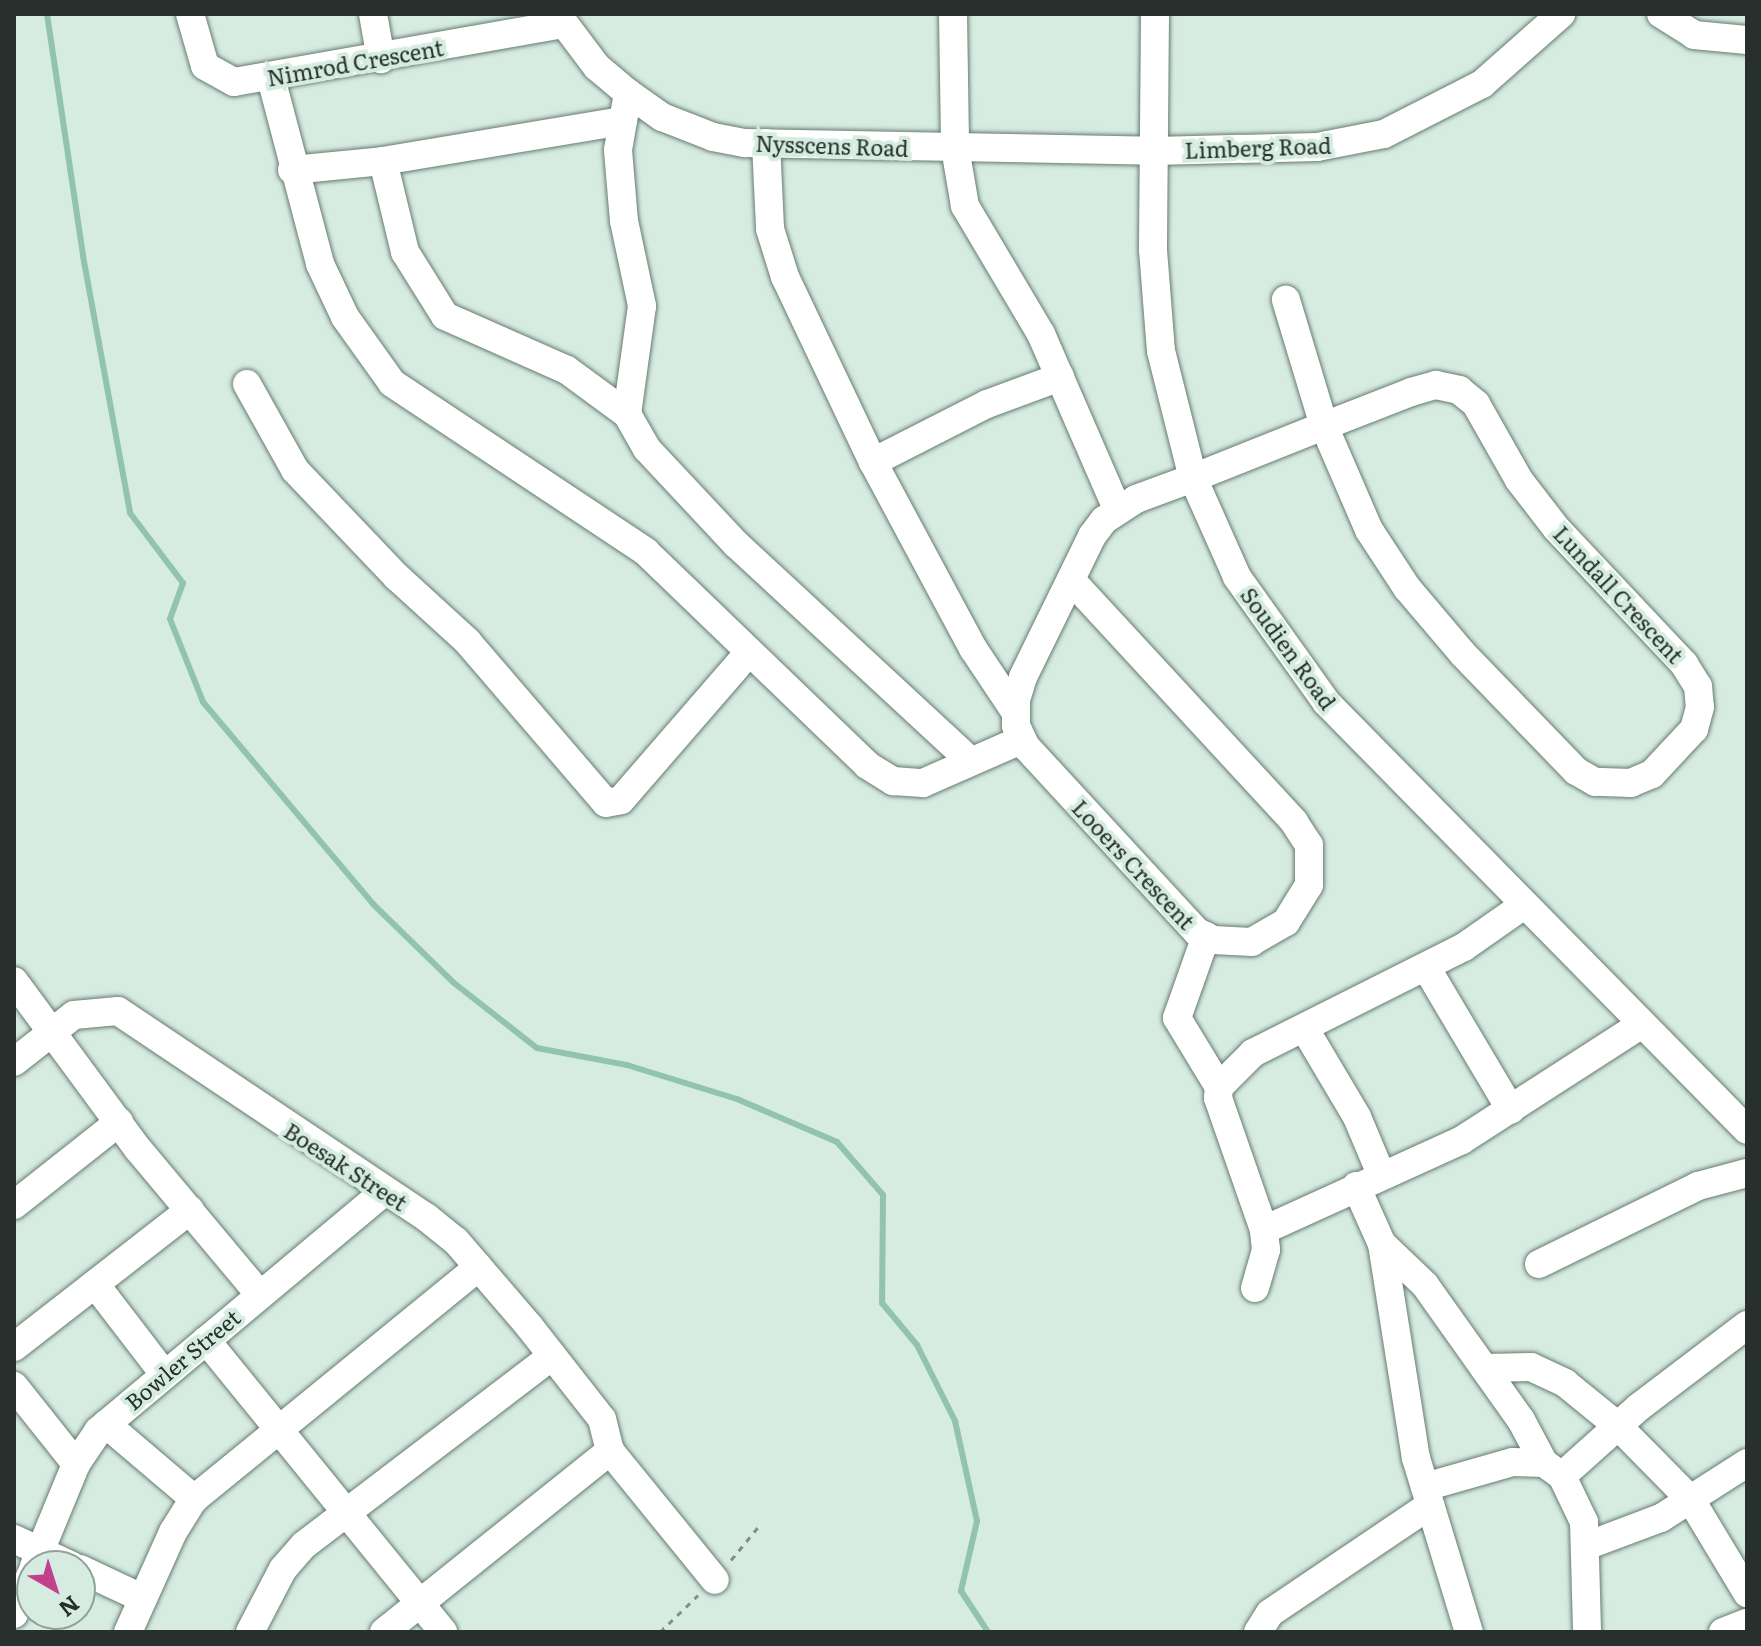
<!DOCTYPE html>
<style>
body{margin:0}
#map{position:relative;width:1761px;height:1646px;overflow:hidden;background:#d6ece1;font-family:Literata,serif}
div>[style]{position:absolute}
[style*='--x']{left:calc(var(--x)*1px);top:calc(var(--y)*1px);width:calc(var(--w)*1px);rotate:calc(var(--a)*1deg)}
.stream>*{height:6px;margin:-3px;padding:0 3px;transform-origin:3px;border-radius:3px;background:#91c3ad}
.path>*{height:3px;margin-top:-1.5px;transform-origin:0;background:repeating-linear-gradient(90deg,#808f88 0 6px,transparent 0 12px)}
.roads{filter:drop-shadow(0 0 2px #677b72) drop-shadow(0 0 2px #677b72)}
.minor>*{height:28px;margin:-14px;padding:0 14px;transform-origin:14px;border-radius:14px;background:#fff}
span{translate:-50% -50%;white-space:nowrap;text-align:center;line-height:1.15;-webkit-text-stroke:8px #d6ece1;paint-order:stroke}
.street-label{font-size:22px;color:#27302c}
.frame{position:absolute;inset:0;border:16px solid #27302c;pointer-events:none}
.north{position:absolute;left:16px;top:1550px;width:80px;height:80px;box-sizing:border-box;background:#d6ece1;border:2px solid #90a199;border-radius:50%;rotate:141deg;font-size:22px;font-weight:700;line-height:32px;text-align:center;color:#27302c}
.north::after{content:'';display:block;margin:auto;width:28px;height:36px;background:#c1418d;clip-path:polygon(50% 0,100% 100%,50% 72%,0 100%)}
</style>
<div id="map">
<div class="stream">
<i style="--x:47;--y:14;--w:245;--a:81.5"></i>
<i style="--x:83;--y:256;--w:261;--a:79.6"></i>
<i style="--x:130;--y:513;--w:88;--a:52.9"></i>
<i style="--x:183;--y:583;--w:38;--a:110"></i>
<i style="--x:170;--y:619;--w:89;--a:68.3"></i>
<i style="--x:203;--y:702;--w:264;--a:49.9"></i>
<i style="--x:373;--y:904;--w:113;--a:44.3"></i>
<i style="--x:454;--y:983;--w:105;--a:38.1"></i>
<i style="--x:537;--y:1048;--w:92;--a:10.7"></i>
<i style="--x:627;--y:1065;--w:115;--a:17.2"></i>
<i style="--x:737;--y:1099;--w:109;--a:23.3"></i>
<i style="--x:837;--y:1142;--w:70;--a:49"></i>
<i style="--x:883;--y:1195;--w:108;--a:90.5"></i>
<i style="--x:882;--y:1303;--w:55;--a:50.2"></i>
<i style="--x:917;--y:1345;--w:85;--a:63.4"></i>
<i style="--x:955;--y:1421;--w:102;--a:77.6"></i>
<i style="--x:977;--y:1521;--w:72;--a:102.9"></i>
<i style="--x:961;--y:1591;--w:49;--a:56.6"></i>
</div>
<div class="path">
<i style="--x:731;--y:1560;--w:44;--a:-50.5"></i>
<i style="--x:660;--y:1632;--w:53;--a:-44.2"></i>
</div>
<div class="roads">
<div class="minor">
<i style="--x:190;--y:14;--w:54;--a:73.9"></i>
<i style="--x:205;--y:66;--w:33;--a:29"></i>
<i style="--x:234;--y:82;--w:333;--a:-10"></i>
<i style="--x:373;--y:14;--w:46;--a:79.9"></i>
<i style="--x:557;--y:14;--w:66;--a:53"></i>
<i style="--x:597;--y:67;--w:40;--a:40"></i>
<i style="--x:628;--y:93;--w:42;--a:35.2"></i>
<i style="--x:662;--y:117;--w:55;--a:21.4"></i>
<i style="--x:713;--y:137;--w:33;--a:11"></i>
<i style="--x:745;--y:143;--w:409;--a:1.1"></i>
<i style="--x:1154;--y:151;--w:163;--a:-1.4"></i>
<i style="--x:1317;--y:147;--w:68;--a:-11"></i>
<i style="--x:1384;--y:134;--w:110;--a:-27"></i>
<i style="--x:1482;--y:84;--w:106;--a:-41.5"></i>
<i style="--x:953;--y:14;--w:134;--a:89.1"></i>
<i style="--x:955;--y:148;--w:59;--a:80.2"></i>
<i style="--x:965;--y:206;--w:149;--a:59.3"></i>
<i style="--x:1041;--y:334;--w:191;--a:66.5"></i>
<i style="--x:1155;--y:14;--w:236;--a:90.5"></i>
<i style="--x:1153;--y:250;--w:101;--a:85.5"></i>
<i style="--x:1161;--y:351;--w:131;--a:75.9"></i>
<i style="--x:1193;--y:478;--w:108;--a:66"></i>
<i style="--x:1237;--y:577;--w:153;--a:54.5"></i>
<i style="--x:1326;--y:702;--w:600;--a:45.47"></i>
<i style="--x:1661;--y:14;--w:39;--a:32"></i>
<i style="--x:1694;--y:35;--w:53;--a:5.4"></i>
<i style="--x:271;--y:78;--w:192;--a:75.2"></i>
<i style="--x:320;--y:264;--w:59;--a:64.7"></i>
<i style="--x:345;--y:317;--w:81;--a:54.5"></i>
<i style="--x:392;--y:383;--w:305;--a:33.6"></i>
<i style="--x:646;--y:552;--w:307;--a:43.9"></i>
<i style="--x:867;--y:765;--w:31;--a:32"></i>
<i style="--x:893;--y:781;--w:30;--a:4"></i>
<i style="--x:923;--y:783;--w:107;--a:-23.7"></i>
<i style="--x:628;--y:93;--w:58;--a:100"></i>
<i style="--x:618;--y:150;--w:71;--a:85.2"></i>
<i style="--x:624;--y:221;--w:87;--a:78"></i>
<i style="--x:642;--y:306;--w:109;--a:97.9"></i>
<i style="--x:627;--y:414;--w:40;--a:60.3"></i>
<i style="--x:647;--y:449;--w:130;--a:46.9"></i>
<i style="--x:736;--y:544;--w:318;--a:42.8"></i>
<i style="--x:766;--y:143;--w:86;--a:87.3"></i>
<i style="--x:770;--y:229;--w:50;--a:72.6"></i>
<i style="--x:785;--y:277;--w:205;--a:64.6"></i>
<i style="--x:873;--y:462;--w:213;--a:61.8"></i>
<i style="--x:974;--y:650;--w:72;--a:56.3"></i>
<i style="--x:383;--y:161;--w:94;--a:76.4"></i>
<i style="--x:405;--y:252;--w:75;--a:58"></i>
<i style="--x:445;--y:316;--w:133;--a:23.9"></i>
<i style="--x:567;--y:370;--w:74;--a:36.3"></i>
<i style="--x:292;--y:170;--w:91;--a:-5.6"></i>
<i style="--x:383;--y:161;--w:243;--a:-9.5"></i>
<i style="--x:247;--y:384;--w:98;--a:60.8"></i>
<i style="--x:295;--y:470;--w:148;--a:46.4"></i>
<i style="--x:397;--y:577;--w:95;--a:42.4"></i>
<i style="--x:467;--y:641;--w:213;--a:49.4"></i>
<i style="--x:606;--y:803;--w:15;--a:-11"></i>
<i style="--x:621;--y:800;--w:196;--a:-49.1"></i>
<i style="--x:873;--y:462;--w:128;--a:-27"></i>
<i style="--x:987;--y:404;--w:78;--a:-20.3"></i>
<i style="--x:1072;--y:581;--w:328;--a:47.3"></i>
<i style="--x:1294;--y:822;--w:27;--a:57"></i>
<i style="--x:1309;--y:845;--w:40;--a:90"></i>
<i style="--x:1309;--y:885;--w:44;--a:121.9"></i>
<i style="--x:1286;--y:922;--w:39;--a:150"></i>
<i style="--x:1252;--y:942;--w:39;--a:-177"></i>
<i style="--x:1213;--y:940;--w:18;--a:-153"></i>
<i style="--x:1197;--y:932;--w:252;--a:-132.7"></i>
<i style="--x:1026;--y:747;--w:23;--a:-115"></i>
<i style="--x:1016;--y:726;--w:26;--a:-90"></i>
<i style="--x:1016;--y:700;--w:24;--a:-73"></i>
<i style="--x:1023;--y:677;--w:157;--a:-63.9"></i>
<i style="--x:1092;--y:536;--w:20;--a:-53"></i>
<i style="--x:1104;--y:520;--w:38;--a:-33"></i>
<i style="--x:1136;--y:499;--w:61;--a:-20.2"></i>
<i style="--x:1193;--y:478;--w:141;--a:-21.7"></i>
<i style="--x:1324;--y:426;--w:93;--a:-21.3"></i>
<i style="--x:1411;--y:392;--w:26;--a:-16"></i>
<i style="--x:1436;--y:385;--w:24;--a:12"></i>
<i style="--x:1459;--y:390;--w:22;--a:39"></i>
<i style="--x:1476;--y:404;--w:87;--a:60.5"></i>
<i style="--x:1519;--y:480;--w:61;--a:52.4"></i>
<i style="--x:1556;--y:528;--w:187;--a:46.7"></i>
<i style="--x:1684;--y:664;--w:26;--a:58"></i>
<i style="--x:1698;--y:686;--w:21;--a:85"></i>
<i style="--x:1700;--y:707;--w:23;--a:105"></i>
<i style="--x:1694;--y:729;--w:62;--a:133"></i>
<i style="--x:1652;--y:774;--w:23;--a:157"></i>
<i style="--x:1631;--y:783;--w:36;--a:-178"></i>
<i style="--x:1595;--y:782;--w:22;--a:-150"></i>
<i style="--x:1576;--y:771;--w:163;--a:-134"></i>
<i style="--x:1463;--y:654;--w:87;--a:-130.3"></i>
<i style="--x:1407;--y:588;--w:69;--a:-123.2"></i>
<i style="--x:1369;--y:530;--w:113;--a:-113.4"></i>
<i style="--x:1324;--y:426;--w:132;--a:-106.8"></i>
<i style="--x:1206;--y:936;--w:87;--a:109.5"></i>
<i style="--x:1177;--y:1018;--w:81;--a:58.7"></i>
<i style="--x:1426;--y:967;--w:166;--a:59.3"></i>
<i style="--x:14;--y:981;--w:209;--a:53.6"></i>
<i style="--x:138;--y:1149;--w:190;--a:50.1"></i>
<i style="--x:1306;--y:1031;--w:100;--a:59.3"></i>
<i style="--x:1357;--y:1117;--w:62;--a:67.2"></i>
<i style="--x:14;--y:1062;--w:76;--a:-38.1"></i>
<i style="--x:74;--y:1015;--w:44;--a:-5.2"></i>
<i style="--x:118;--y:1011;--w:371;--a:33.8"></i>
<i style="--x:426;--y:1217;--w:38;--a:39"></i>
<i style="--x:456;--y:1241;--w:112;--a:49.3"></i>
<i style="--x:529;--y:1326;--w:118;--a:51.9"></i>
<i style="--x:602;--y:1419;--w:33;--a:76"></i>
<i style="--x:610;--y:1451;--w:166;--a:50.9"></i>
<i style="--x:1356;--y:1186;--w:64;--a:65.9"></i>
<i style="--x:1382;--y:1244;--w:217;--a:81"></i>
<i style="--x:1416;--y:1458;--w:182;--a:73.1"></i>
<i style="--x:14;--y:1205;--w:134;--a:-38.3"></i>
<i style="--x:1264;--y:1230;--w:217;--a:-24.4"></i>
<i style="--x:1462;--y:1140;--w:214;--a:-32.8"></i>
<i style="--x:1382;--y:1244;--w:59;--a:43.6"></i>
<i style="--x:1425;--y:1285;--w:166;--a:54.6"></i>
<i style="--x:1521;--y:1420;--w:49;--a:61.9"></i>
<i style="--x:1539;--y:1264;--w:177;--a:-26.1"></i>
<i style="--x:1698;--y:1186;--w:51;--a:-14.9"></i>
<i style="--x:95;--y:1284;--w:113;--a:52.5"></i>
<i style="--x:1255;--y:1288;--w:40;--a:-74"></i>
<i style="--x:1266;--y:1250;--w:20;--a:-96"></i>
<i style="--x:1264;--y:1230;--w:140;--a:-109.2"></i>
<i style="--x:1218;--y:1098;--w:11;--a:-85"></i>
<i style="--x:1219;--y:1087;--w:48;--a:-45"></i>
<i style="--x:1253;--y:1053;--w:236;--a:-26.7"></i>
<i style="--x:1464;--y:947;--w:73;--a:-35"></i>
<i style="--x:206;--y:1340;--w:376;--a:50.9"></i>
<i style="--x:14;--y:1347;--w:223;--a:-37.9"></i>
<i style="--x:1484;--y:1368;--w:47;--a:-1.2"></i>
<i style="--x:1531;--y:1367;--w:38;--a:25"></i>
<i style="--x:1565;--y:1383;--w:68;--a:39.1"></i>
<i style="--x:1618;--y:1426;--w:104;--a:45.4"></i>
<i style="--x:1691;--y:1500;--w:109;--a:58.9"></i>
<i style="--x:14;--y:1386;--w:100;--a:51.5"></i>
<i style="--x:106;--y:1424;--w:116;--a:40.4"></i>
<i style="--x:1562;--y:1476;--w:103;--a:-41.9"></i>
<i style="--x:1639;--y:1407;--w:136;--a:-37.2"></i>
<i style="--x:1425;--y:1487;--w:91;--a:-15.9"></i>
<i style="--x:1513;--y:1462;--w:31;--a:2"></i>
<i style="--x:1544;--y:1463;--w:22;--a:36"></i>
<i style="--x:1562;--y:1476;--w:51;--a:64.4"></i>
<i style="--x:1584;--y:1522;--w:110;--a:88.4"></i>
<i style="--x:14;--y:1539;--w:64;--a:25"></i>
<i style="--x:1586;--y:1546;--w:80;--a:-20.5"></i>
<i style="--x:1661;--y:1518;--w:102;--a:-32.6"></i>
<i style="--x:34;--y:1566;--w:110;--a:-67.6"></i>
<i style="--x:76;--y:1464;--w:40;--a:-56"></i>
<i style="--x:98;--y:1431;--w:371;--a:-39.9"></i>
<i style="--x:80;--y:1569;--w:68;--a:25.1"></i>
<i style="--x:14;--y:1614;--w:46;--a:-66.8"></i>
<i style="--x:128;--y:1632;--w:110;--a:-65.8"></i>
<i style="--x:173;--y:1532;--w:39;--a:-58"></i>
<i style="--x:194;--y:1499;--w:367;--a:-39.2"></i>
<i style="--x:250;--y:1632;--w:71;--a:-62.4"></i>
<i style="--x:283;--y:1569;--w:32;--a:-49"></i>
<i style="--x:304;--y:1545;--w:312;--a:-37.3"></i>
<i style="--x:384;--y:1632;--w:290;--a:-38.7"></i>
<i style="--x:1258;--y:1632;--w:22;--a:-58"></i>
<i style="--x:1270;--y:1613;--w:193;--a:-34"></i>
<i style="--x:1723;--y:1632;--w:26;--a:-21"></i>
</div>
</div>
<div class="street-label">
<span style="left:355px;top:62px;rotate:-10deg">Nimrod Crescent</span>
<span style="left:832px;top:145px;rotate:2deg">Nysscens Road</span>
<span style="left:1258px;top:147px;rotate:-2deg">Limberg Road</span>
<span style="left:1619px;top:594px;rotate:47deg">Lundall Crescent</span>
<span style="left:1289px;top:648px;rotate:54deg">Soudien Road</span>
<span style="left:1134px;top:864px;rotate:47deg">Looers Crescent</span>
<span style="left:346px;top:1166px;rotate:33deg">Boesak Street</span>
<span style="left:182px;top:1359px;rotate:-40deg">Bowler Street</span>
</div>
<div class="frame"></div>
<div class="north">N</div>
</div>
